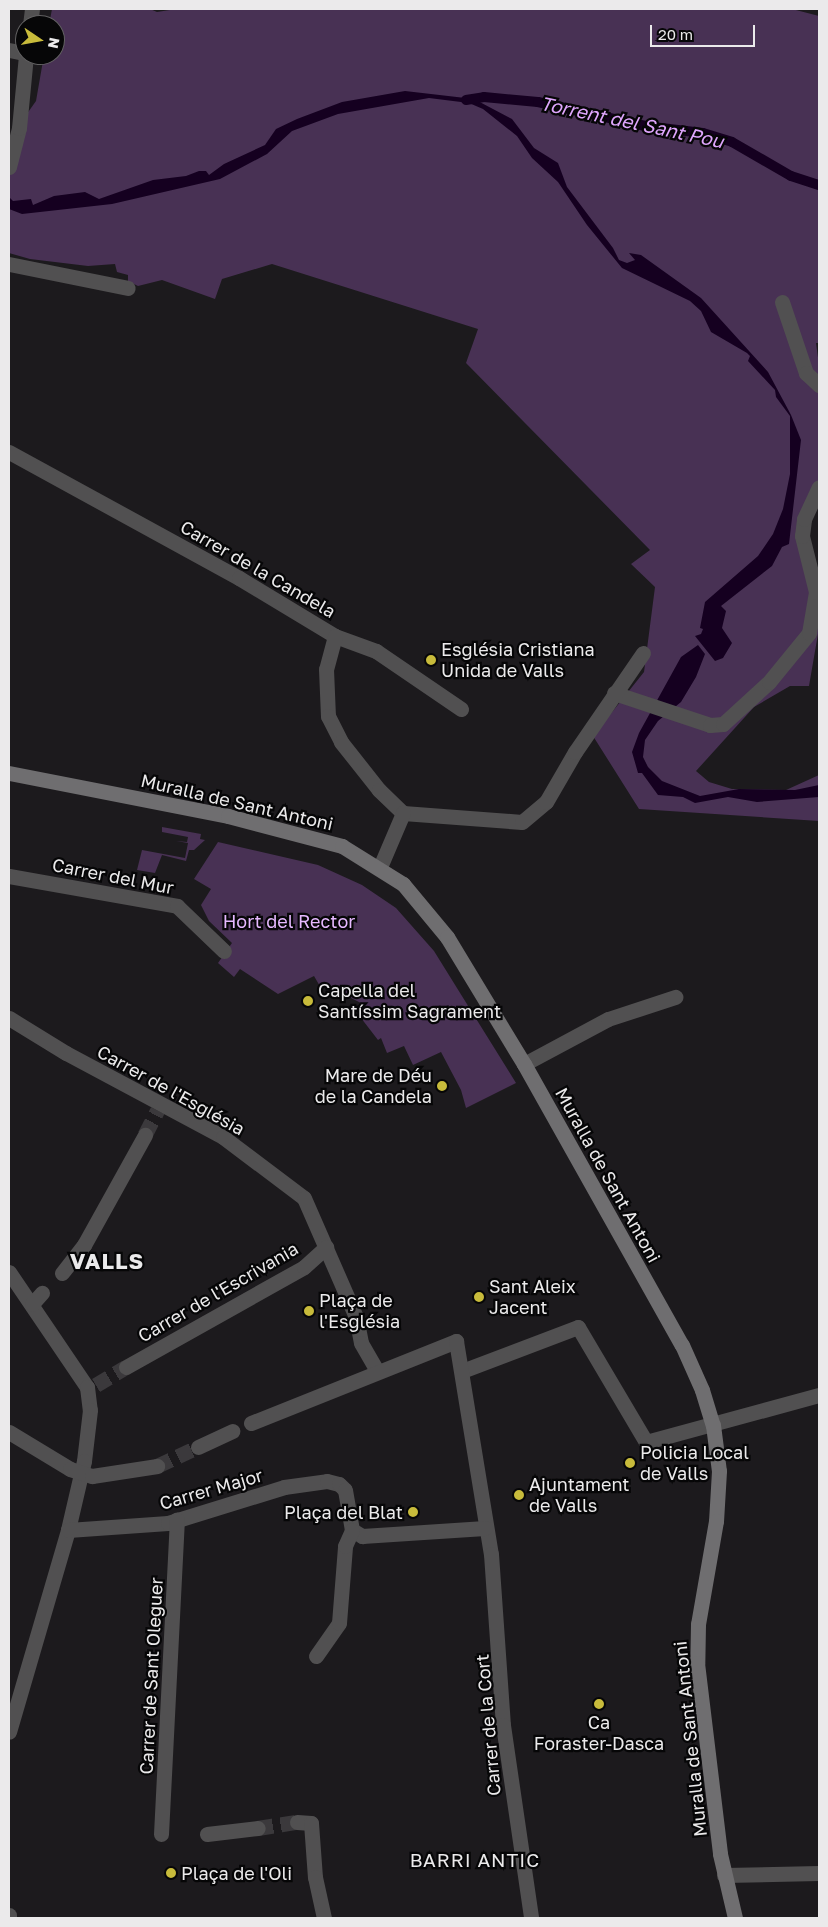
<!DOCTYPE html>
<meta charset="utf-8">
<style>
body{margin:0}
#map{position:relative;width:828px;height:1927px;overflow:hidden;background:#1c1a1d;font-family:"Golos Text",sans-serif}
div>[style]{position:absolute}
[style*='--x']{left:calc(var(--x)*1px);top:calc(var(--y)*1px);width:calc(var(--w)*1px);rotate:calc(var(--a)*1deg)}
.green>*{inset:0;background:#483154}
.water>*{inset:0;background:#150020}
.stream>*{height:10px;margin:-5px;padding:0 5px;transform-origin:5px;border-radius:5px;background:#150020}
.street-tunnel>*{height:15px;margin-top:-7.5px;transform-origin:0;background:repeating-linear-gradient(90deg,#3b393c 0 15px,transparent 0 23px)}
.lane>*{height:15px;margin:-7.5px;padding:0 7.5px;transform-origin:7.5px;border-radius:7.5px;background:#515051}
.street>*{height:15px;margin:-7.5px;padding:0 7.5px;transform-origin:7.5px;border-radius:7.5px;background:#515051}
.secondary>*{height:15px;margin:-7.5px;padding:0 7.5px;transform-origin:7.5px;border-radius:7.5px;background:#6f6e70}
.dots>*{width:14px;height:14px;translate:-50% -50%;box-sizing:border-box;border:2px solid #060607;border-radius:50%}
span{translate:-50% -50%;white-space:nowrap;text-align:center;line-height:1.15;-webkit-text-stroke:4.5px #060607;paint-order:stroke}
.street-label{font-size:18px;color:#ebeaeb}
.poi-label{font-size:18px;color:#ebeaeb}
.left{translate:0 -50%;text-align:left}
.right{translate:-100% -50%;text-align:right}
.park-label{font-size:18px;color:#e6b9ff}
.water-label{font-size:19px;color:#dfa6fd;font-style:italic}
.neighbourhood-label{font-size:19px;color:#ebeaeb;letter-spacing:1px}
.district-label{font-size:22px;color:#ebeaeb;font-weight:700;letter-spacing:1px}
.frame{position:absolute;inset:0;border:10px solid #ebeaeb;pointer-events:none}
.north{position:absolute;left:15px;top:15px;width:50px;height:50px;box-sizing:border-box;background:#060607;border:1px solid #626162;border-radius:50%;rotate:102deg;font-size:14px;font-weight:700;line-height:20px;text-align:center;color:#ebeaeb}
.north::after{content:'';display:block;margin:auto;width:18px;height:22px;background:#c8bb3b;clip-path:polygon(50% 0,100% 100%,50% 72%,0 100%)}
.scale{position:absolute;left:650px;top:25px;width:105px;height:22px;box-sizing:border-box;border:2px solid #ebeaeb;border-top:0;padding-left:6px;font-size:15px;line-height:18px;white-space:nowrap;color:#ebeaeb;-webkit-text-stroke:4px #060607;paint-order:stroke}
</style>
<div id="map">
<div class="green">
<i style="clip-path:polygon(52px 9px,150px 9px,157px 12px,176px 9px,792px 9px,819px 16px,819px 343px,816px 343px,819px 365px,819px 506px,805px 529px,819px 587px,819px 628px,809px 686px,790px 686px,754px 707px,696px 771px,709px 782px,732px 789px,786px 790px,819px 775px,819px 821px,639px 809px,593px 736px,644px 672px,655px 587px,631px 564px,650px 550px,466px 363px,478px 329px,272px 264px,222px 279px,215px 299px,162px 280px,138px 286px,128px 281px,128px 275px,117px 272px,115px 264px,88px 266px,30px 259px,9px 253px,9px 139px,36px 101px,44px 55px,55px 55px,55px 25px,49px 25px)"></i>
<i style="clip-path:polygon(162px 827px,201px 834px,200px 839px,205px 840px,194px 850px,189px 850px,186px 861px,162px 855px,155px 873px,137px 870px,142px 850px,185px 858px,188px 843px,176px 841px,187px 842px,188px 837px,162px 832px)"></i>
<i style="clip-path:polygon(218px 842px,318px 865px,362px 885px,396px 908px,434px 951px,516px 1083px,466px 1108px,461px 1090px,441px 1052px,413px 1065px,404px 1046px,387px 1053px,381px 1038px,378px 1040px,361px 1018px,367px 1009px,361px 1003px,327px 986px,321px 988px,314px 976px,278px 994px,240px 969px,234px 977px,218px 963px,232px 943px,209px 921px,201px 905px,211px 889px,194px 879px)"></i>
</div>
<div class="water">
<i style="clip-path:polygon(405px 91px,474px 99px,512px 119px,534px 148px,558px 163px,567px 187px,613px 248px,619px 260px,627px 263px,635px 260px,629px 253px,641px 255px,701px 298px,768px 372px,791px 415px,801px 440px,789px 544px,782px 547px,772px 566px,721px 606px,726px 611px,722px 628px,732px 643px,723px 658px,715px 661px,695px 636px,701px 634px,703px 629px,700px 628px,705px 602px,758px 556px,773px 534px,783px 509px,790px 474px,790px 416px,776px 397px,775px 390px,748px 361px,750px 356px,747px 353px,711px 332px,701px 311px,690px 301px,622px 268px,587px 225px,558px 182px,532px 158px,517px 136px,483px 109px,469px 103px,429px 98px,338px 114px,292px 131px,267px 154px,220px 179px,112px 204px,22px 214px,9px 209px,9px 197px,13px 201px,31px 199px,33px 205px,54px 196px,85px 192px,99px 199px,153px 180px,186px 176px,199px 171px,206px 171px,209px 175px,224px 164px,265px 145px,276px 129px,297px 119px,342px 102px)"></i>
<i style="clip-path:polygon(698px 645px,705px 654px,696px 677px,681px 702px,658px 721px,645px 740px,643px 757px,648px 767px,662px 781px,700px 796px,739px 789px,795px 790px,819px 785px,819px 797px,757px 802px,728px 797px,695px 803px,683px 797px,658px 795px,642px 773px,638px 773px,632px 752px,639px 733px,681px 657px)"></i>
</div>
<div class="stream">
<i style="--x:466;--y:100;--w:18;--a:-9"></i>
<i style="--x:484;--y:97;--w:54;--a:5.3"></i>
<i style="--x:538;--y:102;--w:110;--a:12.6"></i>
<i style="--x:645;--y:126;--w:58;--a:6.9"></i>
<i style="--x:703;--y:133;--w:30;--a:17"></i>
<i style="--x:732;--y:142;--w:68;--a:30"></i>
<i style="--x:791;--y:176;--w:29;--a:18"></i>
</div>
<div class="street-tunnel">
<i style="--x:145;--y:1135;--w:28;--a:-63"></i>
<i style="--x:96;--y:1385;--w:35;--a:-31"></i>
<i style="--x:157;--y:1466;--w:45;--a:-24.9"></i>
<i style="--x:258;--y:1828;--w:39;--a:-9"></i>
</div>
<div class="lane">
<i style="--x:9;--y:50;--w:16;--a:11"></i>
</div>
<div class="street">
<i style="--x:30;--y:25;--w:16;--a:-83"></i>
<i style="--x:9;--y:167;--w:40;--a:-75.6"></i>
<i style="--x:19;--y:128;--w:73;--a:-84.5"></i>
<i style="--x:9;--y:264;--w:121;--a:11.4"></i>
<i style="--x:782;--y:302;--w:75;--a:71.3"></i>
<i style="--x:806;--y:373;--w:18;--a:43"></i>
<i style="--x:9;--y:452;--w:262;--a:28.7"></i>
<i style="--x:239;--y:578;--w:112;--a:31.1"></i>
<i style="--x:335;--y:636;--w:44;--a:20.1"></i>
<i style="--x:376;--y:651;--w:103;--a:34.3"></i>
<i style="--x:335;--y:636;--w:34;--a:105"></i>
<i style="--x:326;--y:669;--w:47;--a:87.6"></i>
<i style="--x:328;--y:716;--w:29;--a:63"></i>
<i style="--x:341;--y:742;--w:61;--a:51.6"></i>
<i style="--x:379;--y:790;--w:33;--a:44"></i>
<i style="--x:614;--y:693;--w:101;--a:18.4"></i>
<i style="--x:710;--y:725;--w:13;--a:-4"></i>
<i style="--x:723;--y:724;--w:62;--a:-42.4"></i>
<i style="--x:769;--y:682;--w:63;--a:-50.8"></i>
<i style="--x:809;--y:633;--w:42;--a:-80.3"></i>
<i style="--x:816;--y:592;--w:58;--a:-104"></i>
<i style="--x:802;--y:536;--w:17;--a:-83"></i>
<i style="--x:804;--y:519;--w:35;--a:-65"></i>
<i style="--x:403;--y:813;--w:119;--a:4.3"></i>
<i style="--x:522;--y:822;--w:31;--a:-40"></i>
<i style="--x:546;--y:802;--w:58;--a:-59.9"></i>
<i style="--x:575;--y:752;--w:120;--a:-55.5"></i>
<i style="--x:380;--y:867;--w:59;--a:-66.9"></i>
<i style="--x:9;--y:876;--w:171;--a:10.1"></i>
<i style="--x:177;--y:906;--w:65;--a:43.8"></i>
<i style="--x:9;--y:1018;--w:67;--a:31.6"></i>
<i style="--x:66;--y:1053;--w:178;--a:28.1"></i>
<i style="--x:223;--y:1137;--w:101;--a:37"></i>
<i style="--x:304;--y:1198;--w:130;--a:66.4"></i>
<i style="--x:356;--y:1317;--w:26;--a:79"></i>
<i style="--x:361;--y:1343;--w:32;--a:60"></i>
<i style="--x:524;--y:1064;--w:95;--a:-28.2"></i>
<i style="--x:608;--y:1019;--w:71;--a:-18.2"></i>
<i style="--x:9;--y:1272;--w:139;--a:55.9"></i>
<i style="--x:87;--y:1387;--w:23;--a:83"></i>
<i style="--x:90;--y:1410;--w:51;--a:96.7"></i>
<i style="--x:84;--y:1461;--w:71;--a:103.1"></i>
<i style="--x:68;--y:1530;--w:210;--a:106.3"></i>
<i style="--x:62;--y:1273;--w:36;--a:-52"></i>
<i style="--x:84;--y:1245;--w:126;--a:-61"></i>
<i style="--x:32;--y:1304;--w:15;--a:-48"></i>
<i style="--x:126;--y:1367;--w:204;--a:-29.3"></i>
<i style="--x:304;--y:1267;--w:30;--a:-42"></i>
<i style="--x:462;--y:1371;--w:124;--a:-20.8"></i>
<i style="--x:578;--y:1327;--w:134;--a:59.4"></i>
<i style="--x:646;--y:1442;--w:179;--a:-15.2"></i>
<i style="--x:251;--y:1423;--w:221;--a:-21.8"></i>
<i style="--x:456;--y:1341;--w:216;--a:80.7"></i>
<i style="--x:491;--y:1554;--w:171;--a:86"></i>
<i style="--x:503;--y:1725;--w:195;--a:81.7"></i>
<i style="--x:9;--y:1432;--w:71;--a:31.2"></i>
<i style="--x:70;--y:1469;--w:23;--a:18"></i>
<i style="--x:92;--y:1476;--w:66;--a:-8.7"></i>
<i style="--x:198;--y:1447;--w:38;--a:-25"></i>
<i style="--x:68;--y:1530;--w:100;--a:-4"></i>
<i style="--x:168;--y:1523;--w:121;--a:-17.2"></i>
<i style="--x:284;--y:1487;--w:43;--a:-7.9"></i>
<i style="--x:327;--y:1481;--w:12;--a:14"></i>
<i style="--x:339;--y:1484;--w:8;--a:45"></i>
<i style="--x:345;--y:1490;--w:41;--a:80.1"></i>
<i style="--x:352;--y:1530;--w:12;--a:31"></i>
<i style="--x:362;--y:1536;--w:123;--a:-3.7"></i>
<i style="--x:316;--y:1656;--w:40;--a:-55.1"></i>
<i style="--x:339;--y:1623;--w:77;--a:-85.5"></i>
<i style="--x:345;--y:1546;--w:17;--a:-66"></i>
<i style="--x:297;--y:1822;--w:14;--a:4"></i>
<i style="--x:311;--y:1823;--w:54;--a:85.8"></i>
<i style="--x:315;--y:1877;--w:42;--a:77.6"></i>
<i style="--x:161;--y:1834;--w:315;--a:-87.1"></i>
<i style="--x:207;--y:1834;--w:51;--a:-6.7"></i>
<i style="--x:724;--y:1875;--w:95;--a:-1.2"></i>
<i style="--x:9;--y:1915;--w:3;--a:90"></i>
</div>
<div class="secondary">
<i style="--x:9;--y:773;--w:223;--a:11.1"></i>
<i style="--x:228;--y:816;--w:118;--a:14.7"></i>
<i style="--x:342;--y:846;--w:72;--a:31.9"></i>
<i style="--x:403;--y:884;--w:69;--a:50.3"></i>
<i style="--x:447;--y:937;--w:149;--a:58.8"></i>
<i style="--x:524;--y:1064;--w:322;--a:60.7"></i>
<i style="--x:682;--y:1345;--w:49;--a:66"></i>
<i style="--x:702;--y:1390;--w:37;--a:73"></i>
<i style="--x:713;--y:1425;--w:46;--a:82.6"></i>
<i style="--x:719;--y:1471;--w:50;--a:93.4"></i>
<i style="--x:716;--y:1521;--w:105;--a:99.9"></i>
<i style="--x:698;--y:1624;--w:39;--a:91"></i>
<i style="--x:697;--y:1663;--w:192;--a:83.1"></i>
<i style="--x:720;--y:1854;--w:66;--a:76.8"></i>
</div>
<div class="dots">
<i style="left:431px;top:660px;background:#c8bb3b"></i>
<i style="left:308px;top:1001px;background:#c8bb3b"></i>
<i style="left:442px;top:1086px;background:#c8bb3b"></i>
<i style="left:479px;top:1297px;background:#c8bb3b"></i>
<i style="left:309px;top:1311px;background:#c8bb3b"></i>
<i style="left:630px;top:1463px;background:#c8bb3b"></i>
<i style="left:519px;top:1495px;background:#c8bb3b"></i>
<i style="left:413px;top:1512px;background:#c8bb3b"></i>
<i style="left:599px;top:1704px;background:#c8bb3b"></i>
<i style="left:171px;top:1873px;background:#c8bb3b"></i>
</div>
<div class="street-label">
<span style="left:258px;top:569px;rotate:30deg">Carrer de la Candela</span>
<span style="left:237px;top:802px;rotate:13deg">Muralla de Sant Antoni</span>
<span style="left:113px;top:876px;rotate:11deg">Carrer del Mur</span>
<span style="left:171px;top:1090px;rotate:29deg">Carrer de l'Església</span>
<span style="left:608px;top:1175px;rotate:61deg">Muralla de Sant Antoni</span>
<span style="left:218px;top:1292px;rotate:-30deg">Carrer de l'Escrivania</span>
<span style="left:211px;top:1489px;rotate:-16deg">Carrer Major</span>
<span style="left:151px;top:1676px;rotate:-87deg">Carrer de Sant Oleguer</span>
<span style="left:488px;top:1725px;rotate:-95deg">Carrer de la Cort</span>
<span style="left:690px;top:1739px;rotate:-96deg">Muralla de Sant Antoni</span>
</div>
<div class="poi-label">
<span class="left" style="left:441px;top:660px">Església Cristiana<br>Unida de Valls</span>
<span class="left" style="left:318px;top:1001px">Capella del<br>Santíssim Sagrament</span>
<span class="right" style="left:432px;top:1086px">Mare de Déu<br>de la Candela</span>
<span class="left" style="left:489px;top:1297px">Sant Aleix<br>Jacent</span>
<span class="left" style="left:319px;top:1311px">Plaça de<br>l'Església</span>
<span class="left" style="left:640px;top:1463px">Policia Local<br>de Valls</span>
<span class="left" style="left:529px;top:1495px">Ajuntament<br>de Valls</span>
<span class="right" style="left:403px;top:1512px">Plaça del Blat</span>
<span style="left:599px;top:1733px">Ca<br>Foraster-Dasca</span>
<span class="left" style="left:181px;top:1873px">Plaça de l'Oli</span>
</div>
<div class="park-label">
<span style="left:289px;top:921px">Hort del Rector</span>
</div>
<div class="water-label">
<span style="left:632px;top:122px;rotate:12deg">Torrent del Sant Pou</span>
</div>
<div class="neighbourhood-label">
<span style="left:475px;top:1860px">BARRI ANTIC</span>
</div>
<div class="district-label">
<span style="left:107px;top:1261px">VALLS</span>
</div>
<div class="frame"></div>
<div class="north">N</div>
<div class="scale">20 m</div>
</div>
